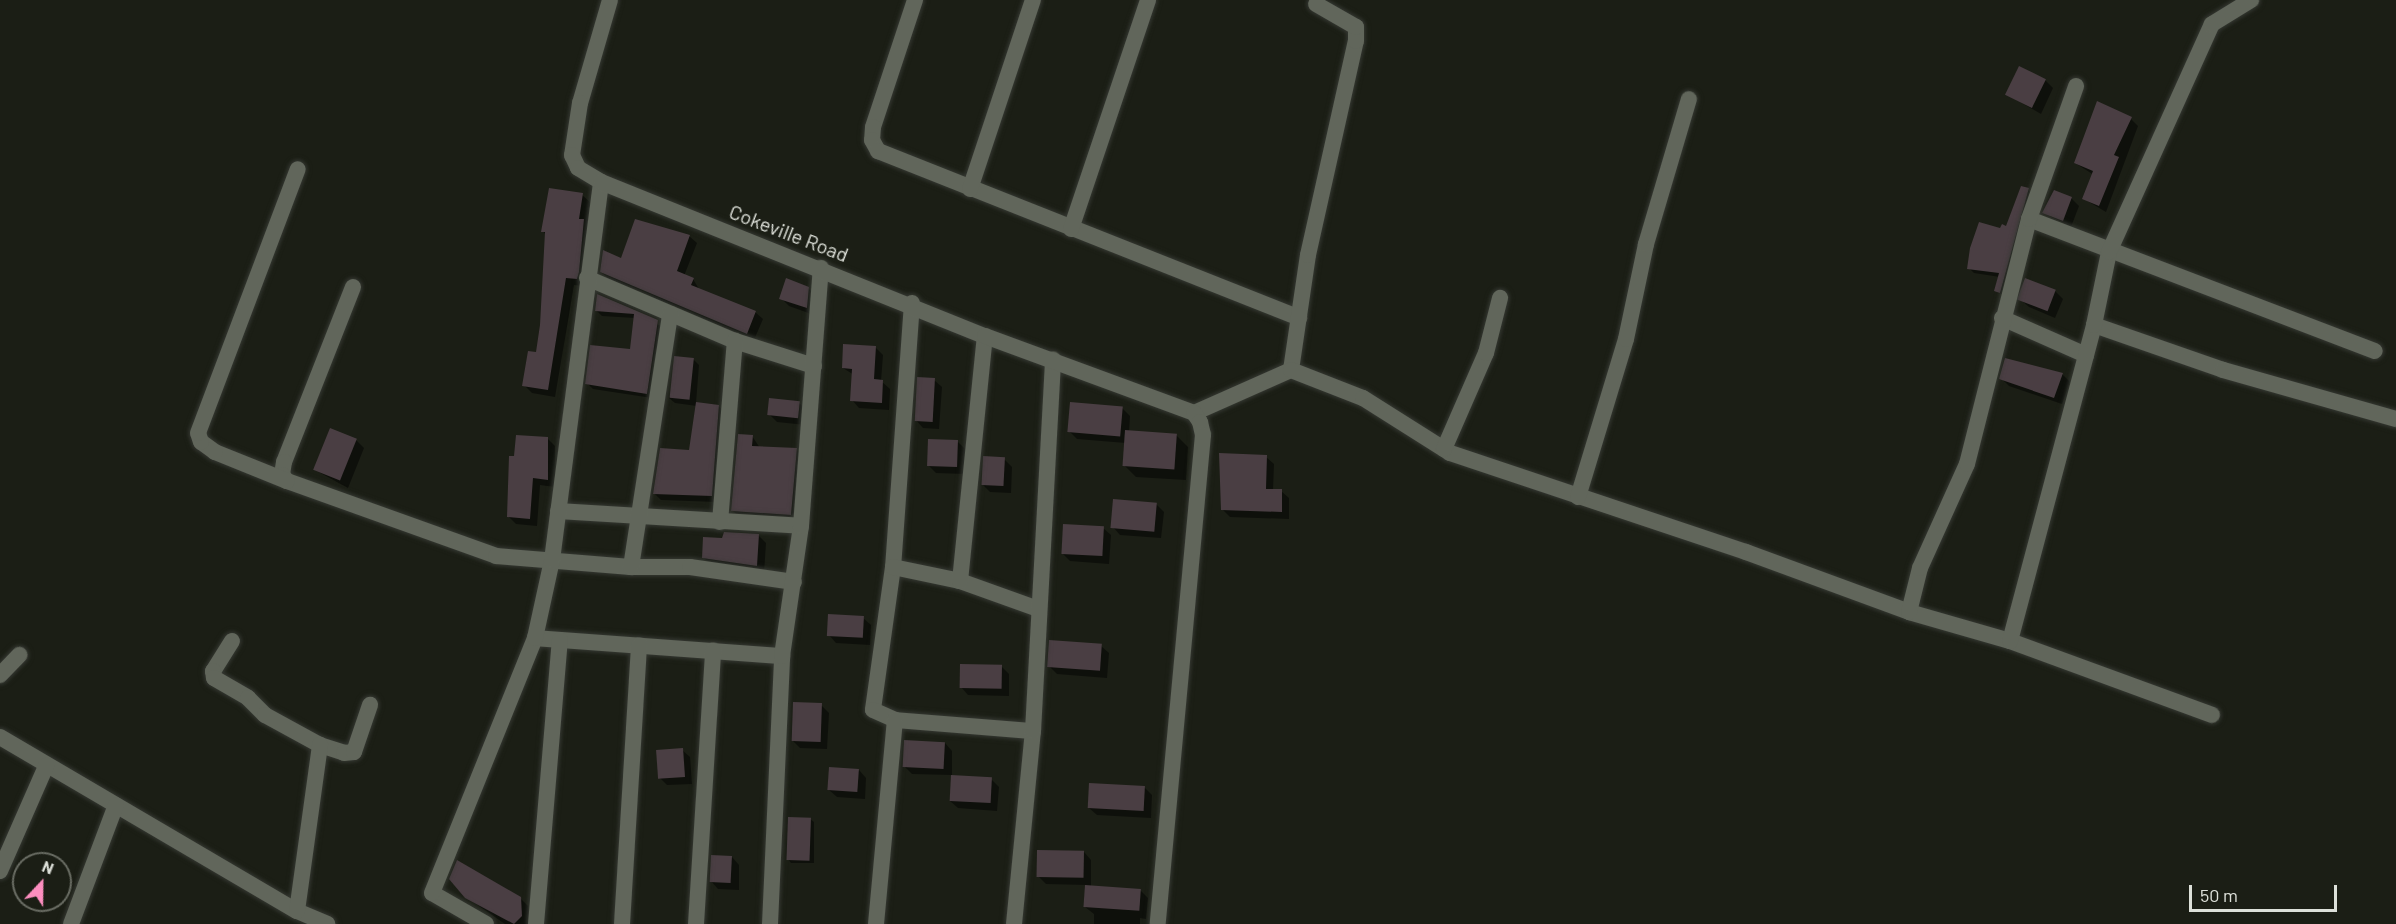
<!DOCTYPE html>
<style>
body{margin:0}
#map{position:relative;width:2396px;height:924px;overflow:hidden;background:#1b1e15;font-family:Barlow,sans-serif}
div>[style]{position:absolute}
[style*='--x']{left:calc(var(--x)*1px);top:calc(var(--y)*1px);width:calc(var(--w)*1px);rotate:calc(var(--a)*1deg)}
.shadow>*{inset:0;background:#0007}
.building>*{inset:0;background:#4a3e43;transform-origin:0 0}
.roads{filter:drop-shadow(0 0 2px #353832) drop-shadow(0 0 2px #353832)}
.minor>*{height:16px;margin:-8px;padding:0 8px;transform-origin:8px;border-radius:8px;background:#61665b}
.tertiary>*{height:16px;margin:-8px;padding:0 8px;transform-origin:8px;border-radius:8px;background:#61665b}
span{translate:-50% -50%;white-space:nowrap;text-align:center;line-height:1.15;-webkit-text-stroke:4.5px #1b1e15;paint-order:stroke}
.street-label{font-size:20px;color:#dde0d9}
.north{position:absolute;left:12px;top:852px;width:60px;height:60px;box-sizing:border-box;background:#1b1e15;border:2px solid #696c63;border-radius:50%;rotate:22deg;font-size:16px;font-weight:700;line-height:24px;text-align:center;color:#dde0d9}
.north::after{content:'';display:block;margin:auto;width:21px;height:27px;background:#fd8ebf;clip-path:polygon(50% 0,100% 100%,50% 72%,0 100%)}
.scale{position:absolute;left:2189px;top:885px;width:148px;height:27px;box-sizing:border-box;border:3px solid #dde0d9;border-top:0;padding-left:8px;font-size:18px;line-height:21px;white-space:nowrap;color:#dde0d9;-webkit-text-stroke:4px #1b1e15;paint-order:stroke}
</style>
<div id="map">
<div class="shadow">
<i style="clip-path:polygon(2045px 80px,2053px 88px,2041px 114px,2008px 95px)"></i>
<i style="clip-path:polygon(2131px 119px,2138px 126px,2106px 212px,2084px 199px,2094px 175px,2075px 163px)"></i>
<i style="clip-path:polygon(2028px 190px,2033px 194px,2004px 296px,1996px 290px,2000px 277px,1974px 273px,1969px 268px,2007px 228px)"></i>
<i style="clip-path:polygon(582px 195px,590px 202px,584px 286px,574px 285px,555px 397px,532px 393px,524px 385px,537px 354px,542px 326px,546px 235px,543px 231px)"></i>
<i style="clip-path:polygon(2071px 198px,2079px 206px,2071px 227px,2044px 213px)"></i>
<i style="clip-path:polygon(689px 236px,697px 243px,684px 276px,693px 279px,699px 289px,755px 312px,763px 319px,754px 340px,609px 279px,601px 272px)"></i>
<i style="clip-path:polygon(808px 288px,816px 296px,814px 315px,789px 306px,781px 298px)"></i>
<i style="clip-path:polygon(2055px 291px,2063px 299px,2055px 318px,2029px 307px,2021px 300px)"></i>
<i style="clip-path:polygon(598px 296px,663px 327px,652px 398px,593px 389px,587px 383px,631px 351px,635px 318px,602px 316px,596px 310px)"></i>
<i style="clip-path:polygon(875px 347px,883px 355px,881px 381px,890px 389px,889px 410px,859px 408px,852px 400px,854px 375px,843px 368px)"></i>
<i style="clip-path:polygon(693px 359px,699px 365px,696px 403px,718px 406px,726px 413px,718px 502px,661px 500px,654px 493px,690px 451px,697px 406px,675px 403px,669px 398px)"></i>
<i style="clip-path:polygon(2062px 374px,2070px 382px,2062px 404px,2009px 386px,2001px 378px)"></i>
<i style="clip-path:polygon(934px 380px,942px 387px,939px 429px,923px 428px,916px 420px)"></i>
<i style="clip-path:polygon(799px 403px,807px 410px,806px 425px,777px 422px,769px 414px)"></i>
<i style="clip-path:polygon(1122px 408px,1130px 416px,1129px 432px,1176px 435px,1188px 447px,1186px 480px,1136px 477px,1124px 465px,1126px 443px,1077px 439px,1069px 431px)"></i>
<i style="clip-path:polygon(752px 436px,760px 448px,796px 449px,804px 457px,798px 522px,741px 518px,733px 511px)"></i>
<i style="clip-path:polygon(548px 439px,555px 446px,555px 487px,540px 485px,537px 526px,516px 524px,508px 516px,516px 458px)"></i>
<i style="clip-path:polygon(356px 440px,364px 448px,348px 488px,315px 470px)"></i>
<i style="clip-path:polygon(958px 442px,965px 449px,965px 474px,936px 473px,929px 466px)"></i>
<i style="clip-path:polygon(1266px 457px,1274px 464px,1273px 490px,1281px 491px,1289px 498px,1289px 519px,1230px 517px,1222px 509px)"></i>
<i style="clip-path:polygon(1004px 459px,1012px 467px,1011px 493px,990px 492px,982px 484px)"></i>
<i style="clip-path:polygon(1156px 504px,1164px 512px,1161px 538px,1120px 535px,1113px 527px)"></i>
<i style="clip-path:polygon(1103px 528px,1111px 535px,1109px 564px,1070px 561px,1063px 554px)"></i>
<i style="clip-path:polygon(758px 535px,766px 543px,764px 573px,711px 565px,703px 557px)"></i>
<i style="clip-path:polygon(863px 618px,871px 625px,870px 645px,836px 643px,829px 635px)"></i>
<i style="clip-path:polygon(1101px 646px,1109px 653px,1107px 678px,1057px 674px,1049px 666px)"></i>
<i style="clip-path:polygon(1001px 666px,1009px 674px,1009px 696px,968px 695px,961px 687px)"></i>
<i style="clip-path:polygon(821px 705px,829px 713px,827px 749px,800px 748px,792px 740px)"></i>
<i style="clip-path:polygon(945px 743px,952px 751px,952px 775px,912px 774px,904px 766px)"></i>
<i style="clip-path:polygon(682px 750px,690px 757px,692px 784px,667px 785px,660px 778px)"></i>
<i style="clip-path:polygon(859px 770px,866px 778px,865px 799px,837px 797px,829px 790px)"></i>
<i style="clip-path:polygon(991px 779px,999px 787px,997px 811px,958px 808px,950px 801px)"></i>
<i style="clip-path:polygon(1145px 788px,1152px 795px,1151px 818px,1097px 815px,1089px 808px)"></i>
<i style="clip-path:polygon(810px 819px,814px 822px,814px 863px,791px 863px,788px 859px)"></i>
<i style="clip-path:polygon(1084px 852px,1091px 860px,1091px 886px,1140px 890px,1148px 898px,1146px 919px,1140px 918px,1140px 924px,1094px 924px,1094px 914px,1085px 907px,1087px 885px,1046px 884px,1038px 876px)"></i>
<i style="clip-path:polygon(732px 857px,739px 865px,739px 890px,718px 889px,711px 881px)"></i>
<i style="clip-path:polygon(466px 897px,520px 898px,528px 906px,529px 924px,505px 924px)"></i>
</div>
<div class="building">
<i style="left:2019px;top:66px;width:30px;height:32px;rotate:26deg"></i>
<i style="clip-path:polygon(2097px 101px,2132px 117px,2114px 155px,2119px 157px,2099px 206px,2082px 199px,2093px 171px,2074px 163px)"></i>
<i style="clip-path:polygon(2021px 186px,2029px 188px,2000px 293px,1994px 291px,1999px 273px,1967px 269px,1970px 248px,1979px 222px,2000px 228px,2002px 224px,2006px 226px)"></i>
<i style="clip-path:polygon(549px 188px,583px 193px,579px 219px,584px 219px,579px 272px,577px 279px,566px 278px,548px 390px,522px 386px,528px 351px,536px 352px,540px 325px,545px 232px,541px 232px)"></i>
<i style="clip-path:polygon(2054px 190px,2072px 197px,2063px 221px,2042px 213px)"></i>
<i style="clip-path:polygon(635px 219px,690px 235px,677px 271px,694px 278px,691px 285px,756px 311px,747px 334px,600px 272px,603px 250px,621px 258px)"></i>
<i style="clip-path:polygon(786px 278px,809px 287px,807px 308px,779px 299px)"></i>
<i style="left:2025px;top:278px;width:33px;height:23px;rotate:21deg"></i>
<i style="clip-path:polygon(597px 294px,658px 320px,647px 394px,585px 384px,590px 345px,630px 349px,634px 314px,595px 311px)"></i>
<i style="clip-path:polygon(843px 344px,876px 346px,874px 379px,883px 380px,882px 403px,850px 401px,852px 369px,842px 368px)"></i>
<i style="left:674px;top:356px;width:20px;height:42px;rotate:6deg"></i>
<i style="clip-path:polygon(2005px 358px,2063px 373px,2054px 398px,1999px 379px)"></i>
<i style="left:917px;top:377px;width:18px;height:44px;rotate:3deg"></i>
<i style="left:769px;top:398px;width:31px;height:17px;rotate:6deg"></i>
<i style="clip-path:polygon(696px 402px,719px 405px,712px 496px,653px 494px,660px 448px,689px 450px)"></i>
<i style="left:1070px;top:402px;width:53px;height:30px;rotate:5deg"></i>
<i style="left:330px;top:428px;width:29px;height:45px;rotate:22deg"></i>
<i style="left:1125px;top:430px;width:52px;height:36px;rotate:4deg"></i>
<i style="clip-path:polygon(738px 434px,753px 435px,752px 446px,797px 448px,791px 515px,731px 511px)"></i>
<i style="clip-path:polygon(516px 435px,548px 437px,548px 480px,533px 478px,530px 519px,507px 517px,509px 456px,514px 456px)"></i>
<i style="left:928px;top:439px;width:30px;height:27px;rotate:2deg"></i>
<i style="clip-path:polygon(1219px 453px,1267px 455px,1266px 489px,1282px 489px,1282px 512px,1221px 510px)"></i>
<i style="left:983px;top:456px;width:22px;height:29px;rotate:3deg"></i>
<i style="left:1113px;top:499px;width:44px;height:29px;rotate:5deg"></i>
<i style="left:1063px;top:524px;width:41px;height:30px;rotate:3deg"></i>
<i style="clip-path:polygon(724px 532px,759px 534px,757px 566px,702px 558px,703px 537px,722px 538px)"></i>
<i style="left:828px;top:614px;width:36px;height:22px;rotate:3deg"></i>
<i style="left:1049px;top:640px;width:53px;height:27px;rotate:4deg"></i>
<i style="left:960px;top:664px;width:42px;height:24px;rotate:1deg"></i>
<i style="left:793px;top:702px;width:29px;height:39px;rotate:2deg"></i>
<i style="left:904px;top:740px;width:41px;height:27px;rotate:3deg"></i>
<i style="left:683px;top:748px;width:29px;height:27px;rotate:86deg"></i>
<i style="left:829px;top:767px;width:30px;height:23px;rotate:4deg"></i>
<i style="left:951px;top:775px;width:41px;height:26px;rotate:3deg"></i>
<i style="left:1089px;top:783px;width:56px;height:25px;rotate:3deg"></i>
<i style="left:788px;top:817px;width:23px;height:43px;rotate:2deg"></i>
<i style="left:1037px;top:850px;width:47px;height:27px;rotate:1deg"></i>
<i style="left:711px;top:855px;width:21px;height:27px;rotate:3deg"></i>
<i style="clip-path:polygon(457px 860px,521px 897px,522px 916px,514px 924px,465px 898px,449px 879px)"></i>
<i style="left:1085px;top:885px;width:56px;height:22px;rotate:4deg"></i>
</div>
<div class="roads">
<div class="minor">
<i style="--x:915;--y:0;--w:134;--a:108.3"></i>
<i style="--x:873;--y:127;--w:13;--a:94"></i>
<i style="--x:872;--y:140;--w:13;--a:61"></i>
<i style="--x:878;--y:151;--w:453;--a:21.6"></i>
<i style="--x:970;--y:189;--w:199;--a:-71.6"></i>
<i style="--x:2029;--y:219;--w:370;--a:20.9"></i>
<i style="--x:1071;--y:229;--w:242;--a:-71.4"></i>
<i style="--x:587;--y:278;--w:161;--a:23.1"></i>
<i style="--x:735;--y:341;--w:83;--a:17.6"></i>
<i style="--x:353;--y:287;--w:188;--a:111.5"></i>
<i style="--x:284;--y:462;--w:13;--a:99"></i>
<i style="--x:282;--y:475;--w:8;--a:50"></i>
<i style="--x:287;--y:481;--w:222;--a:19.7"></i>
<i style="--x:496;--y:556;--w:135;--a:4.7"></i>
<i style="--x:631;--y:567;--w:59;--a:0"></i>
<i style="--x:690;--y:567;--w:105;--a:8.2"></i>
<i style="--x:912;--y:303;--w:265;--a:94.1"></i>
<i style="--x:893;--y:567;--w:144;--a:98"></i>
<i style="--x:873;--y:710;--w:24;--a:24"></i>
<i style="--x:895;--y:720;--w:138;--a:4.6"></i>
<i style="--x:2002;--y:318;--w:92;--a:23.8"></i>
<i style="--x:2094;--y:325;--w:137;--a:19.2"></i>
<i style="--x:2223;--y:370;--w:180;--a:15.8"></i>
<i style="--x:1291;--y:370;--w:116;--a:-81.6"></i>
<i style="--x:1308;--y:255;--w:219;--a:-77.4"></i>
<i style="--x:1356;--y:41;--w:14;--a:-90"></i>
<i style="--x:1356;--y:27;--w:46;--a:-150.1"></i>
<i style="--x:1194;--y:413;--w:106;--a:-23.9"></i>
<i style="--x:1291;--y:370;--w:77;--a:21.3"></i>
<i style="--x:1363;--y:398;--w:103;--a:32.3"></i>
<i style="--x:1450;--y:453;--w:312;--a:18.5"></i>
<i style="--x:1746;--y:552;--w:174;--a:20.2"></i>
<i style="--x:1909;--y:612;--w:105;--a:16"></i>
<i style="--x:2010;--y:641;--w:215;--a:20.1"></i>
<i style="--x:1444;--y:449;--w:105;--a:-66.4"></i>
<i style="--x:1486;--y:353;--w:57;--a:-75.7"></i>
<i style="--x:287;--y:481;--w:78;--a:-158.1"></i>
<i style="--x:215;--y:452;--w:17;--a:-144"></i>
<i style="--x:201;--y:442;--w:9;--a:-108"></i>
<i style="--x:198;--y:433;--w:282;--a:-69.3"></i>
<i style="--x:1578;--y:497;--w:165;--a:-73.1"></i>
<i style="--x:1626;--y:339;--w:97;--a:-78.1"></i>
<i style="--x:1646;--y:244;--w:151;--a:-73.5"></i>
<i style="--x:558;--y:511;--w:243;--a:3.5"></i>
<i style="--x:720;--y:522;--w:182;--a:-85.3"></i>
<i style="--x:631;--y:567;--w:256;--a:-81.2"></i>
<i style="--x:893;--y:567;--w:68;--a:11.8"></i>
<i style="--x:960;--y:581;--w:83;--a:19.7"></i>
<i style="--x:960;--y:581;--w:246;--a:-84.2"></i>
<i style="--x:1909;--y:612;--w:45;--a:-76"></i>
<i style="--x:1920;--y:568;--w:114;--a:-65.7"></i>
<i style="--x:1967;--y:464;--w:253;--a:-75.8"></i>
<i style="--x:2029;--y:219;--w:141;--a:-70.5"></i>
<i style="--x:535;--y:638;--w:248;--a:4.2"></i>
<i style="--x:232;--y:641;--w:36;--a:122"></i>
<i style="--x:213;--y:671;--w:7;--a:82"></i>
<i style="--x:214;--y:678;--w:39;--a:30"></i>
<i style="--x:248;--y:698;--w:24;--a:45"></i>
<i style="--x:265;--y:715;--w:63;--a:28.6"></i>
<i style="--x:320;--y:745;--w:25;--a:18"></i>
<i style="--x:344;--y:753;--w:10;--a:-6"></i>
<i style="--x:354;--y:752;--w:50;--a:-71.2"></i>
<i style="--x:2010;--y:641;--w:327;--a:-75.1"></i>
<i style="--x:2094;--y:325;--w:75;--a:-78.4"></i>
<i style="--x:2109;--y:252;--w:250;--a:-65.7"></i>
<i style="--x:2212;--y:24;--w:46;--a:-31.6"></i>
<i style="--x:0;--y:675;--w:28;--a:-46"></i>
<i style="--x:0;--y:737;--w:344;--a:30.4"></i>
<i style="--x:297;--y:911;--w:33;--a:23"></i>
<i style="--x:0;--y:871;--w:115;--a:-66.3"></i>
<i style="--x:297;--y:911;--w:168;--a:-82.1"></i>
<i style="--x:71;--y:924;--w:127;--a:-69.3"></i>
<i style="--x:486;--y:924;--w:62;--a:-150.1"></i>
<i style="--x:432;--y:893;--w:275;--a:-68"></i>
<i style="--x:535;--y:638;--w:80;--a:-77.7"></i>
<i style="--x:552;--y:560;--w:381;--a:-82.6"></i>
<i style="--x:536;--y:924;--w:285;--a:-85.2"></i>
<i style="--x:622;--y:924;--w:279;--a:-86.5"></i>
<i style="--x:696;--y:924;--w:274;--a:-86.4"></i>
<i style="--x:770;--y:924;--w:268;--a:-87.4"></i>
<i style="--x:782;--y:656;--w:131;--a:-81.7"></i>
<i style="--x:801;--y:526;--w:259;--a:-85.6"></i>
<i style="--x:876;--y:924;--w:205;--a:-84.7"></i>
<i style="--x:1014;--y:924;--w:194;--a:-84.4"></i>
<i style="--x:1033;--y:731;--w:372;--a:-86.9"></i>
</div>
<div class="tertiary">
<i style="--x:610;--y:0;--w:107;--a:106.2"></i>
<i style="--x:580;--y:103;--w:53;--a:98.7"></i>
<i style="--x:572;--y:155;--w:14;--a:65"></i>
<i style="--x:578;--y:168;--w:27;--a:31"></i>
<i style="--x:601;--y:182;--w:414;--a:21.9"></i>
<i style="--x:985;--y:336;--w:223;--a:20.2"></i>
<i style="--x:1194;--y:413;--w:11;--a:56"></i>
<i style="--x:1200;--y:422;--w:13;--a:77"></i>
<i style="--x:1203;--y:435;--w:491;--a:95.3"></i>
</div>
</div>
<div class="street-label">
<span style="left:789px;top:233px;rotate:21deg">Cokeville Road</span>
</div>
<div class="north">N</div>
<div class="scale">50 m</div>
</div>
